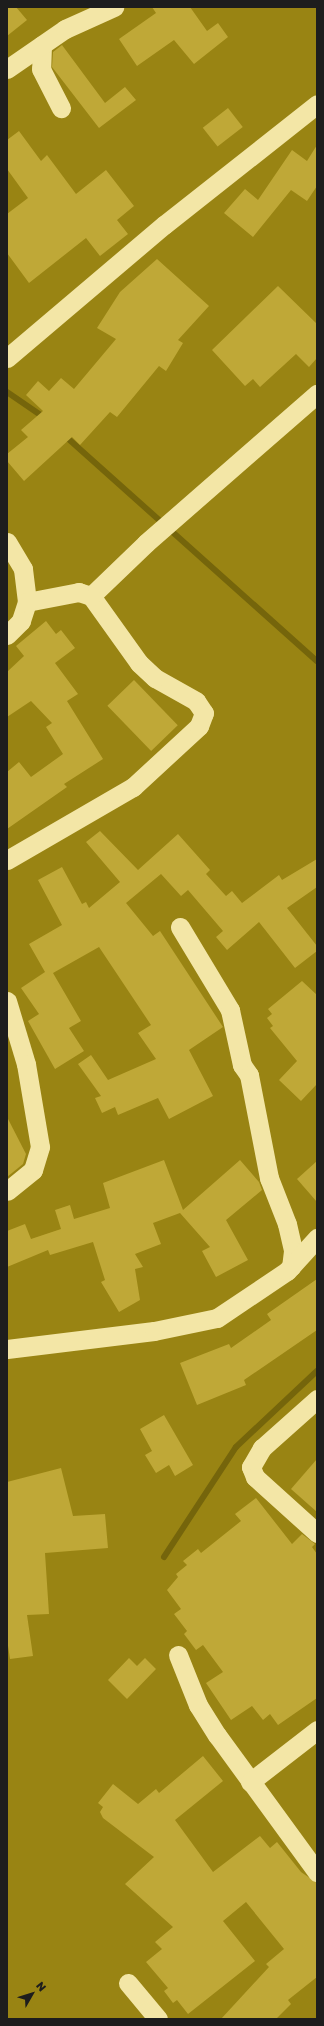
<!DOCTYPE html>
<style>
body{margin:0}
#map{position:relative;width:324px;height:2026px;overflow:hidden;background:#998413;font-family:"Golos Text",sans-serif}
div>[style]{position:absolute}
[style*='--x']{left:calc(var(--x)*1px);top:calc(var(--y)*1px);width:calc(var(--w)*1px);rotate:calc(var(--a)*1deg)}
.stream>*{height:6px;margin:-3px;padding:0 3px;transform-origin:3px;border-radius:3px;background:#75650b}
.building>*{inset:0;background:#bfa837;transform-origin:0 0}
.minor>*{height:19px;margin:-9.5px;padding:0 9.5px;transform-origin:9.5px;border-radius:9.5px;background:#f3e6a6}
span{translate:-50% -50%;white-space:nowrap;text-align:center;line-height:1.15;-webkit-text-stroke:4px #998413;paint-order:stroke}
.frame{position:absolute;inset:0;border:8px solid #1d1d1d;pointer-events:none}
.north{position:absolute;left:12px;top:1974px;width:40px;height:40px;-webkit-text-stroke:3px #998413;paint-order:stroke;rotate:51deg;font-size:11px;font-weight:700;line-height:16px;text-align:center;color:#1d1d1d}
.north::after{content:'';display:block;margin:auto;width:14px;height:18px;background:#1d1d1d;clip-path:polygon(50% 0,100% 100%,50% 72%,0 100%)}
</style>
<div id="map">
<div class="stream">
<i style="--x:7;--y:392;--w:46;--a:34.4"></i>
<i style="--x:64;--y:435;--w:339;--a:41.8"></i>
<i style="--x:164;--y:1557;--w:131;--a:-56.8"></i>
<i style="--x:236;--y:1447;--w:111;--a:-43.2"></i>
</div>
<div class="building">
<i style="clip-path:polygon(7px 7px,16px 7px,27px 20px,7px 36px)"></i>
<i style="clip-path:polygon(152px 7px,190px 7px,207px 31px,218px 23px,228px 37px,194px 64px,174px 40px,137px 66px,119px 39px,156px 13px)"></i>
<i style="clip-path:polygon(62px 45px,105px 103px,125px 87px,136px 100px,99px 128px,52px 67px,53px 52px)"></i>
<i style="left:228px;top:108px;width:24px;height:32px;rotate:52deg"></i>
<i style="clip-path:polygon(19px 131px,41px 161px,47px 155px,76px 194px,106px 170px,134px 206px,117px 220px,128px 234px,100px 256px,86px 238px,29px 283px,7px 253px,7px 214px,28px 198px,7px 169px,7px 140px)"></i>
<i style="clip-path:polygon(317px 145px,317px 186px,307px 201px,291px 190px,253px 237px,224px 213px,245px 189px,258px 200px,292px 150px,307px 161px)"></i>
<i style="clip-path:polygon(157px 259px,209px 306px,178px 340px,183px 343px,166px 371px,159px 366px,117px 417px,110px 412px,80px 445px,72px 437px,24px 481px,7px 461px,7px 454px,28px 437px,21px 430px,43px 411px,26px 395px,38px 381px,49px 391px,61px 378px,74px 389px,116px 339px,97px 328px,120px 292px)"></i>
<i style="clip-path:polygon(278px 286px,317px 324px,317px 358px,309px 367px,296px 354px,260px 387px,253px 379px,245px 386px,212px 350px)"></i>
<i style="clip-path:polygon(46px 621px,56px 634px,61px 630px,75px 648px,55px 663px,78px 694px,67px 701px,103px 759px,64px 784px,67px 787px,7px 829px,7px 772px,19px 762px,31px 777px,63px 754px,46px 727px,52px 723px,31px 701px,7px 717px,7px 672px,24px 656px,16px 646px)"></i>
<i style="left:134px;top:680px;width:63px;height:37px;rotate:46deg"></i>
<i style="clip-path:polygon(100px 831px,138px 870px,178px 834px,210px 870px,206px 874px,226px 896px,232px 891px,242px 903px,279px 875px,282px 880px,317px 859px,317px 887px,287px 908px,317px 946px,317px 951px,295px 968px,259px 922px,227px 950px,216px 937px,223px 931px,188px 890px,181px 896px,161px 874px,126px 903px,153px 936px,160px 931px,223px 1027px,189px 1050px,213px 1096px,169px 1119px,158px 1098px,118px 1115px,115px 1107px,102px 1113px,95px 1098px,101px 1096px,78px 1064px,91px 1055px,108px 1080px,156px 1059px,138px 1033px,151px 1025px,99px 947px,53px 973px,81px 1021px,69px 1028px,84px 1051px,55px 1069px,28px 1021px,39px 1014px,21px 988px,45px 972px,29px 944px,62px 925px,38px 880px,62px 867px,82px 904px,86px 902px,89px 908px,120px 882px,86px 842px)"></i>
<i style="clip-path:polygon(302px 981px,317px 995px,317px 1084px,301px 1101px,279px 1080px,297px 1061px,270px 1028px,273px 1026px,267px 1018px,272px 1014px,268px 1009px)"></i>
<i style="clip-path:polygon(7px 1117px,26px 1154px,23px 1164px,7px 1177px)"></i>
<i style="clip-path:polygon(164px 1160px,183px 1210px,240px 1160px,259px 1182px,262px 1190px,226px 1220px,248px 1260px,216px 1277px,202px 1251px,210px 1247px,180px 1213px,153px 1223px,161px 1244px,135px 1254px,143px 1267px,135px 1269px,140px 1300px,119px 1312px,101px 1282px,105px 1280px,93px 1242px,50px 1255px,48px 1250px,7px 1267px,7px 1231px,25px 1224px,31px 1239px,61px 1229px,55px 1210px,70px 1205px,74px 1219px,110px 1208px,103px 1183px)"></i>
<i style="clip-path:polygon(317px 1161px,317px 1202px,297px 1179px)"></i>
<i style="clip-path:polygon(317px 1279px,317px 1330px,244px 1380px,246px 1385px,197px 1405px,180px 1363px,229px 1344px,231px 1348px,271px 1320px,267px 1314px)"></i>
<i style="clip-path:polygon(164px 1415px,193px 1465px,175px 1476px,169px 1465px,156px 1473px,145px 1455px,152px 1451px,140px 1429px)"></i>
<i style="clip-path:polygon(317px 1459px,317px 1512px,291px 1489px)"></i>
<i style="clip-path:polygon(61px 1468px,73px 1516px,105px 1514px,108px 1548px,45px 1553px,49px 1614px,27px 1615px,33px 1656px,10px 1659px,7px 1639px,7px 1482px)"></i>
<i style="clip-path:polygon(256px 1498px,292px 1544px,302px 1534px,315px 1544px,312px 1547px,317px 1554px,317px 1698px,278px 1725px,270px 1714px,263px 1720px,252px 1706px,231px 1720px,206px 1683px,223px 1672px,203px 1645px,196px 1650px,184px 1634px,187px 1631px,174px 1614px,181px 1609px,167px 1590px,178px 1577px,176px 1574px,187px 1565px,183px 1561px,198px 1549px,201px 1553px,241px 1521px,235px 1514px)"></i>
<i style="clip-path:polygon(129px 1658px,137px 1666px,145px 1658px,156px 1669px,127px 1699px,108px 1680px)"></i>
<i style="clip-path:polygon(203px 1756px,223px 1781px,175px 1820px,213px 1872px,260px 1836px,270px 1848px,277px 1842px,301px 1872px,317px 1883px,317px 1977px,288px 2000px,291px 2004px,276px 2019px,221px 2019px,269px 1967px,266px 1964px,284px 1949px,246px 1902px,223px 1921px,255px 1961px,188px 2014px,177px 2000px,173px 2003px,164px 1991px,168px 1988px,146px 1962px,162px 1949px,155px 1942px,173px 1927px,125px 1884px,154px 1857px,103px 1818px,100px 1812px,103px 1807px,98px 1803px,113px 1784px,138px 1804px,156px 1789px,159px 1793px)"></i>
</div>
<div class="minor">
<i style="--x:42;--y:45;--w:24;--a:92"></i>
<i style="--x:41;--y:69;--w:44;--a:62.9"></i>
<i style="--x:7;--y:69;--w:70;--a:-34.6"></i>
<i style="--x:65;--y:29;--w:54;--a:-24.2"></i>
<i style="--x:7;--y:358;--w:206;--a:-40.3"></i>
<i style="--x:164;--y:225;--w:195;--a:-38.3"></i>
<i style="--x:7;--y:542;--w:31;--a:59"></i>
<i style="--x:23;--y:569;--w:33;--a:83"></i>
<i style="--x:27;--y:602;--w:20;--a:108"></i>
<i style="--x:21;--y:621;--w:20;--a:135"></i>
<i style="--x:91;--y:596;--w:76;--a:-43.9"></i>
<i style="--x:146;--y:543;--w:227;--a:-41.1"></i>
<i style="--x:7;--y:860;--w:146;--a:-30.1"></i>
<i style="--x:133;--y:787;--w:90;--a:-42.7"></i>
<i style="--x:199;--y:726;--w:14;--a:-69"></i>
<i style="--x:204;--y:713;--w:14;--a:-124"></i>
<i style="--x:196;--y:701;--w:47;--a:-150.7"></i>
<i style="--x:155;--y:678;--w:22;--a:-137"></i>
<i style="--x:139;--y:663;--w:82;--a:-125.6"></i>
<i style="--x:91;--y:596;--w:13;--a:-162"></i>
<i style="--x:79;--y:592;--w:53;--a:169.1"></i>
<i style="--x:180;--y:927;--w:97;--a:58.9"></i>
<i style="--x:230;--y:1010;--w:56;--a:77.7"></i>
<i style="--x:242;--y:1065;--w:12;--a:55"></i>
<i style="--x:249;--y:1075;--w:105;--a:79"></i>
<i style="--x:269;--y:1178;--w:49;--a:68.6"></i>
<i style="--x:287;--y:1224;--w:28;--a:77"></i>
<i style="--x:293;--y:1251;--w:16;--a:97"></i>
<i style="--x:7;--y:1001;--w:66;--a:73.2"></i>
<i style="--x:26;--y:1064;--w:84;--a:80.4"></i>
<i style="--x:40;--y:1147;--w:24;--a:107"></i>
<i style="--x:33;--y:1170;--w:33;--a:141"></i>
<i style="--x:7;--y:1349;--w:148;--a:-7"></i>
<i style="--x:154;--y:1331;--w:64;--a:-11.7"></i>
<i style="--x:217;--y:1318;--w:84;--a:-33.9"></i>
<i style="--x:287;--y:1271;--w:45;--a:-47.7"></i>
<i style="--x:317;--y:1399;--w:74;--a:138.3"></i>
<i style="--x:262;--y:1448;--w:22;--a:120"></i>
<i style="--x:251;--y:1467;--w:11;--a:68"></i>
<i style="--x:255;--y:1477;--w:84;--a:42.1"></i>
<i style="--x:178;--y:1655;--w:54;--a:68.2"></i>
<i style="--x:198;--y:1705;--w:36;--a:58"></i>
<i style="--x:217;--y:1735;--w:170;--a:53.9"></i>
<i style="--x:250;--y:1782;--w:85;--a:-37.8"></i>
<i style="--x:128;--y:1983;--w:47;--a:50.2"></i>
</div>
<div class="frame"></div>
<div class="north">N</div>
</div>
